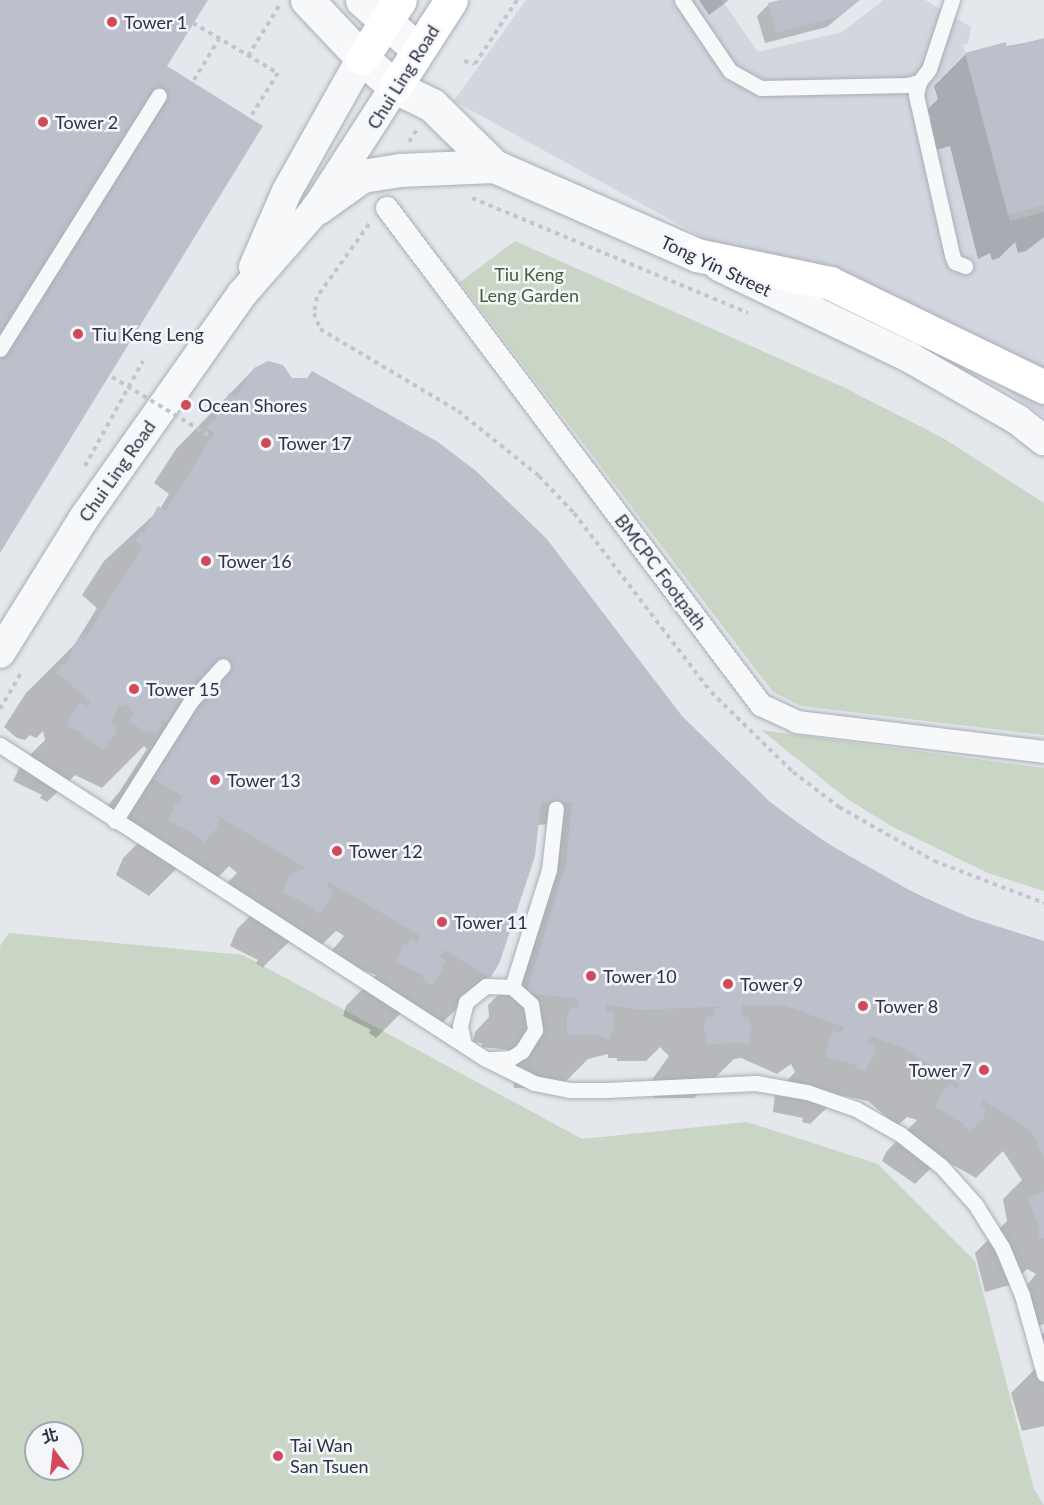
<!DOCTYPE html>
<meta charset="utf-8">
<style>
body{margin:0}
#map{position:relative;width:1044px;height:1505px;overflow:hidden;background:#e4e7ec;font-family:Lato,"Noto Sans TC",sans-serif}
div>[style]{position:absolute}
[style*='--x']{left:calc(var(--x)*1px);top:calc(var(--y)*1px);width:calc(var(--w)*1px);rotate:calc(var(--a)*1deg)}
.built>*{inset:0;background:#d2d6de}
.green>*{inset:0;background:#c9d6c5}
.shadow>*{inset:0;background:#0003}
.building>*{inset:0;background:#bbc0ca}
.path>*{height:4px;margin-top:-2px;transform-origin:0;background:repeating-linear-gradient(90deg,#c2c5cb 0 4.5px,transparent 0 9px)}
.roads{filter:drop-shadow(0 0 2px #a9aeb7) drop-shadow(0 0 2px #a9aeb7)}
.service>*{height:15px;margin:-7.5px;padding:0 7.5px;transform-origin:7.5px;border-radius:7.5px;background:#f7f8fa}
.pedestrian>*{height:22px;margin:-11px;padding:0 11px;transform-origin:11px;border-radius:11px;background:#f7f8fa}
.minor>*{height:30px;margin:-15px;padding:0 15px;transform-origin:15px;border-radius:15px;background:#f7f8fa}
.tertiary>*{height:33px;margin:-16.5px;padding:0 16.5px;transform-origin:16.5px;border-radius:16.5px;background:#f7f8fa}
.secondary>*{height:33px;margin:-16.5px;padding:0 16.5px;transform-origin:16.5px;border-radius:16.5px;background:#fff}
.primary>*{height:33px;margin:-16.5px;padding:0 16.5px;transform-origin:16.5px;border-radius:16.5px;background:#fff}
.path-bridge>*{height:4px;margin-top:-2px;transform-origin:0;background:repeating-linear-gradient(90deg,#c2c5cb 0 4.5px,transparent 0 9px)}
.dots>*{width:16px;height:16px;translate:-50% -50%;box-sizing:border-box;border:3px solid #f4f6f9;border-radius:50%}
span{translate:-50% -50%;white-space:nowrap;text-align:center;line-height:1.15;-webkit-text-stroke:5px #f4f6f9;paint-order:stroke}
.poi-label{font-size:18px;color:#2b3445}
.left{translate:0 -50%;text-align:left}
.right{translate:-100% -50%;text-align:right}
.street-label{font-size:18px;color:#2b3445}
.park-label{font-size:18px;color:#3f6138}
.north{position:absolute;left:24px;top:1421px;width:60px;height:60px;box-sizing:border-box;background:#f4f6f9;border:2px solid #a4a8b1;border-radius:50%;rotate:345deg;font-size:16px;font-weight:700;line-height:24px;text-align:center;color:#2b3445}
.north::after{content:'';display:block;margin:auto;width:21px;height:27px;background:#d1495b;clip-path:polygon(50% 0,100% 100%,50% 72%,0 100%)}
</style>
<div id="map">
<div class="built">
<i style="clip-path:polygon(526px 0,722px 0,758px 52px,842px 32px,884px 0,925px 0,971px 27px,968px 44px,963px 45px,1010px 221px,1044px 212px,1044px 417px,979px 370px,791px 286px,454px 101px)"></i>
</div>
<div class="green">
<i style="clip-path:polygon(515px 241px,843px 387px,943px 438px,1044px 503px,1044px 735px,801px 706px,773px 692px,460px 282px)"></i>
<i style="clip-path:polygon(761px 730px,1044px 768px,1044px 891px,988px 873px,891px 826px,846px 798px)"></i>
<i style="clip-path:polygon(evenodd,9px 933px,243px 955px,582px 1139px,747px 1122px,878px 1164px,975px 1261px,1034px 1489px,1044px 1505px,0 1505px,0 946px,9px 933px,36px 1433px,72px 1433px,72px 1469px,36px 1469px,36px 1433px)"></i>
</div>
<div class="shadow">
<i style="clip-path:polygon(699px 0,729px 0,709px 15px)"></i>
<i style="clip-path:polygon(786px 0,859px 0,827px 27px,765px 43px,757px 16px,769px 4px)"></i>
<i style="clip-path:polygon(1044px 39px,1044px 237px,1026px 251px,1018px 253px,1015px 242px,999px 258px,992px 260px,990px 253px,978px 259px,950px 146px,925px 153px,926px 123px,931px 118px,927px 110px,938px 99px,934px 86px,966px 54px)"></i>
<i style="clip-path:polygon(275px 363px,681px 717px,768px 802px,866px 870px,970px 919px,1044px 942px,1044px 1324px,1037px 1326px,1023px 1290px,1036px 1274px,1027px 1269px,1010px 1285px,985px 1292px,975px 1253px,1007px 1221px,1003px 1199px,1022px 1180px,1003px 1151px,976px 1178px,941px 1158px,915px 1184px,882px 1161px,886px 1152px,917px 1120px,907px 1117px,897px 1126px,868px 1101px,840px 1095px,810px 1124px,802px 1122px,803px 1118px,773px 1112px,775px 1094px,795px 1072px,791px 1064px,777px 1074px,741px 1058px,734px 1059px,694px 1098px,654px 1098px,651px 1081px,669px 1056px,660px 1047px,646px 1061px,617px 1061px,617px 1058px,608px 1058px,608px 1054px,588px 1059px,554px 1093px,545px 1088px,514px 1088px,513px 1070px,523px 1038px,511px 1050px,482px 1047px,482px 1043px,473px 1042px,475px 1032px,489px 1017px,488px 1005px,512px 981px,544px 888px,551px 824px,537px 825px,489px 977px,437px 1028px,403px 1011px,376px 1038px,369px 1033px,371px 1030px,343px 1016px,346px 1006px,376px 975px,365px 971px,356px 981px,326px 958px,344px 936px,340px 933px,336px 931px,315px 951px,291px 940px,263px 967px,256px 963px,258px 960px,230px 946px,237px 929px,259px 907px,242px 910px,227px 901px,227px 883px,237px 873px,229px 866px,210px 886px,176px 869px,149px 896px,116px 875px,123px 858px,149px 832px,138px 829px,129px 839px,99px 816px,120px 791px,147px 749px,144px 746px,102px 788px,75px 775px,47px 802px,40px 798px,42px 795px,13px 781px,21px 764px,45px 740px,43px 731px,36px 738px,30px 735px,25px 740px,17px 738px,4px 727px,26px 693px,74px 645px,97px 608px,82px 595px,104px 561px,160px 509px,169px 494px,154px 483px,176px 449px,254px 369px)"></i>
<i style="clip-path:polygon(1044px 1333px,1044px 1426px,1022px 1431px,1011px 1393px,1042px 1362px,1040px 1337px)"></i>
</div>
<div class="building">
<i style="clip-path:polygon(0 0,208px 0,167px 66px,263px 126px,0 553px)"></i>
<i style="clip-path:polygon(780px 0,860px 0,840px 16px,776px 33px,768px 3px)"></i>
<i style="clip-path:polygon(1044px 38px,1044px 205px,1008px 215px,965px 53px,1006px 42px,1007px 48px)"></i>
<i style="clip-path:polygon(268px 361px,283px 365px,292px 378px,307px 378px,312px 371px,438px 442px,476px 471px,546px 538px,682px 716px,769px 801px,818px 838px,918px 895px,971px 918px,1044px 941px,1044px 1158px,1032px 1132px,983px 1100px,980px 1105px,986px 1109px,984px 1118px,969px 1132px,963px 1123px,935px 1107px,944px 1090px,951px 1084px,957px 1089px,960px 1085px,904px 1048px,870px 1036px,868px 1042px,874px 1045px,875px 1054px,865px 1071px,855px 1068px,856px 1065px,826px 1058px,829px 1038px,834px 1031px,841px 1034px,844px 1027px,786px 1006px,742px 1005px,742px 1017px,749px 1017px,749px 1026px,752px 1026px,749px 1045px,738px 1042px,707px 1045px,704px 1026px,707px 1017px,714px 1017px,714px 1009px,727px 1006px,641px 1010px,606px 1004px,606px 1011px,613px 1012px,615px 1021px,609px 1040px,599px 1035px,567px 1035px,567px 1015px,571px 1007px,578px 1008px,579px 999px,526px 993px,566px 864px,572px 802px,541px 803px,535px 856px,499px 964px,490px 978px,445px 950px,440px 957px,446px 961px,441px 968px,444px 970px,431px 985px,422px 979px,424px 976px,396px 962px,403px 944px,406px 946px,410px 939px,417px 943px,421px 936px,329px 882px,327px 887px,333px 890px,331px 899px,318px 914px,311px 906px,282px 892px,290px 874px,306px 868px,214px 814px,219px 819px,217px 828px,204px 843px,197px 835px,168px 821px,176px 802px,179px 804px,183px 797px,140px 771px,168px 725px,157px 717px,163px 724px,156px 735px,149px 730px,147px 733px,129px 721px,134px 714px,127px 704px,118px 707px,111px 722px,117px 726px,115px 735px,102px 750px,77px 730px,66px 727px,74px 709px,81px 703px,88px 707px,91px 702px,56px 672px,62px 664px,65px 665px,79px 637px,84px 640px,143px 546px,135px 541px,141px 532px,143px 534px,158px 506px,165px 511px,185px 480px,214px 433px,207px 428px,212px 420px,215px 421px,229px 393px,236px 397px,254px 368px)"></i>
<i style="clip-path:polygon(1044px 1191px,1044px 1238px,1038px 1239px,1039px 1228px,1028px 1198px)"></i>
</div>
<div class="path">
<i style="--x:193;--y:23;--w:99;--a:30.5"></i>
<i style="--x:278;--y:73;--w:51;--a:122.1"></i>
<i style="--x:248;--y:56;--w:59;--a:-58.2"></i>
<i style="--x:464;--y:61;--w:11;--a:15"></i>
<i style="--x:475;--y:64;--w:77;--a:-56.7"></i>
<i style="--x:194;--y:80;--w:48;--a:-58.6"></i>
<i style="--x:409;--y:142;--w:17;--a:-57"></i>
<i style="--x:472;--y:198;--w:299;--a:22.6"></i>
<i style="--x:369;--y:224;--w:90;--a:125.5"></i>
<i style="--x:317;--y:297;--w:16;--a:101"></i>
<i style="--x:314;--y:313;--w:17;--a:69"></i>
<i style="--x:320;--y:329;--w:161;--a:30.7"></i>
<i style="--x:458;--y:411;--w:104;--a:38.7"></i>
<i style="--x:539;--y:476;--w:51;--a:46.6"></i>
<i style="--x:574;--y:513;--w:225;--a:52.6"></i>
<i style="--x:711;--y:692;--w:115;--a:44.3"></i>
<i style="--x:793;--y:772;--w:58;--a:37.3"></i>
<i style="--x:839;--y:807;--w:109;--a:29.6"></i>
<i style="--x:934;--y:861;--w:118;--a:20.9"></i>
<i style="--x:85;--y:466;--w:120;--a:-61.1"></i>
<i style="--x:0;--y:709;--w:42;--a:-59.7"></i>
</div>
<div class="roads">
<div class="service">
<i style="--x:682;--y:0;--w:86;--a:55.9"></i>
<i style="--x:730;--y:71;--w:35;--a:29"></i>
<i style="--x:761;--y:88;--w:146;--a:-1.2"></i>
<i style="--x:907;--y:85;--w:12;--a:-14"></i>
<i style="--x:919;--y:82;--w:16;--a:-52"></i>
<i style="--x:929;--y:69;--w:73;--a:-71.6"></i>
<i style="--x:919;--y:82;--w:13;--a:103"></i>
<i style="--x:916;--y:95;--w:164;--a:77.3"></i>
<i style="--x:952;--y:255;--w:8;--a:67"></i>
<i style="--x:955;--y:262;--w:11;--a:22"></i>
<i style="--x:0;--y:349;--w:299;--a:-57.9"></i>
<i style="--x:0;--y:745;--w:576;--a:32.89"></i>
<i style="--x:484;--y:1058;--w:56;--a:26.6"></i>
<i style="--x:534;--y:1083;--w:36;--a:11"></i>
<i style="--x:569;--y:1090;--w:37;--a:0"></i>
<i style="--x:606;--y:1090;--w:150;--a:-2.7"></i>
<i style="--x:756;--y:1083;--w:52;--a:10"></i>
<i style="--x:807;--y:1092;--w:52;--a:19.1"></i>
<i style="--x:856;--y:1109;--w:51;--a:29.6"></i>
<i style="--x:900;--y:1134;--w:52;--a:38"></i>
<i style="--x:941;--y:1166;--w:51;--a:48.2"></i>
<i style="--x:975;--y:1204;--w:51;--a:57.9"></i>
<i style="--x:1002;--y:1247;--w:52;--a:67.4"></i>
<i style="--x:1022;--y:1295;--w:82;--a:74.4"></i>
<i style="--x:115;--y:821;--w:142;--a:-57.7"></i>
<i style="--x:191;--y:701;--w:47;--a:-47.6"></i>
<i style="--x:512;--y:987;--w:123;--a:-72.5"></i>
<i style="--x:549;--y:870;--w:62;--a:-83.6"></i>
<i style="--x:464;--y:1045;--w:19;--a:-102"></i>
<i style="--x:460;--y:1026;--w:25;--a:-76"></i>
<i style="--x:466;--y:1002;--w:26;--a:-39"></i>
<i style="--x:486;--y:986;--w:26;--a:2"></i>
<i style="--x:512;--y:987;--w:25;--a:42"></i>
<i style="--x:531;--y:1004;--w:26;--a:81"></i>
<i style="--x:535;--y:1030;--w:25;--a:122"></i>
<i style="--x:522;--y:1051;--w:13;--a:148"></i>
<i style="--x:511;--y:1058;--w:22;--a:177"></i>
</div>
<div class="pedestrian">
<i style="--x:387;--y:208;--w:622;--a:53.04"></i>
<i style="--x:761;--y:705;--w:40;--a:25"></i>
<i style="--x:797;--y:722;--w:249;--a:6.9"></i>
</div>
<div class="minor">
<i style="--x:719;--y:266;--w:211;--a:25.6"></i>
<i style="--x:909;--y:357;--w:126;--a:30"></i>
<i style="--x:1018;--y:420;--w:33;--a:38"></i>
<i style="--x:254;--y:267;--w:83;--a:-66.5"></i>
<i style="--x:287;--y:191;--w:153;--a:-60.6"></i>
<i style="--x:0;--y:653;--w:159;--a:-58.1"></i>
<i style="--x:84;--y:518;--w:274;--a:-54.8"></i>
<i style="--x:242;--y:294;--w:114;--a:-48.9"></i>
<i style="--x:317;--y:208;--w:144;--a:-57.2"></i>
</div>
<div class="tertiary">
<i style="--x:307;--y:0;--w:80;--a:46.5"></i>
<i style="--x:362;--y:58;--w:44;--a:41.3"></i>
<i style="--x:395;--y:87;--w:41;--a:25.9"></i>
<i style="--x:432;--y:105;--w:87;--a:44.5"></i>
<i style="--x:494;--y:166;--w:222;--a:23.7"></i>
<i style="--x:362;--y:0;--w:75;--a:41.8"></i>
<i style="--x:317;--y:208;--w:55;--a:-35.4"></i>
<i style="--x:362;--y:176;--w:37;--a:-9"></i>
<i style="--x:399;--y:170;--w:95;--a:-2.4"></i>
</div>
<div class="secondary">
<i style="--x:362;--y:58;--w:69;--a:-56.8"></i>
<i style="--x:395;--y:87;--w:103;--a:-57.2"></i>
</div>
<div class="primary">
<i style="--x:697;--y:255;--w:136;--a:11.9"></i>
<i style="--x:830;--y:283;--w:238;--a:25.9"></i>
</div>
</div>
<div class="path-bridge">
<i style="--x:112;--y:377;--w:117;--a:31"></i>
</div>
<div class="dots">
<i style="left:112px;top:22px;background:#d1495b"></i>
<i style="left:43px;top:122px;background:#d1495b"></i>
<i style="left:78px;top:334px;background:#d1495b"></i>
<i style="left:186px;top:405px;background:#d1495b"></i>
<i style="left:266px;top:443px;background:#d1495b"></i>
<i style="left:206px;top:561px;background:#d1495b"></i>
<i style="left:134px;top:689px;background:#d1495b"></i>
<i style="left:215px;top:780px;background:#d1495b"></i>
<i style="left:337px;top:851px;background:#d1495b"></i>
<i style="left:442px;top:922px;background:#d1495b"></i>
<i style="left:591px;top:976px;background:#d1495b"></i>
<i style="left:728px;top:984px;background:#d1495b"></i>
<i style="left:863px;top:1006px;background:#d1495b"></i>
<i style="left:984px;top:1070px;background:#d1495b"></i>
<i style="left:278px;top:1456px;background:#d1495b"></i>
</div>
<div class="poi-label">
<span class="left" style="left:124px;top:22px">Tower 1</span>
<span class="left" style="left:55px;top:122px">Tower 2</span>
<span class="left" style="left:92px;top:334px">Tiu Keng Leng</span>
<span class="left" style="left:198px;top:405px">Ocean Shores</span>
<span class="left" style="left:278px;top:443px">Tower 17</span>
<span class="left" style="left:218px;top:561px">Tower 16</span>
<span class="left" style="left:146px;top:689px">Tower 15</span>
<span class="left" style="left:227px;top:780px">Tower 13</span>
<span class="left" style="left:349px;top:851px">Tower 12</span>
<span class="left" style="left:454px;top:922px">Tower 11</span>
<span class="left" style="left:603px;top:976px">Tower 10</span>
<span class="left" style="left:740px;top:984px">Tower 9</span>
<span class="left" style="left:875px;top:1006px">Tower 8</span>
<span class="right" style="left:972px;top:1070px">Tower 7</span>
<span class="left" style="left:290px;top:1456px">Tai Wan<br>San Tsuen</span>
</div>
<div class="street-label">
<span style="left:403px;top:77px;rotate:-58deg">Chui Ling Road</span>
<span style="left:716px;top:266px;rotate:25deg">Tong Yin Street</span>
<span style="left:117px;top:471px;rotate:-55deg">Chui Ling Road</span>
<span style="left:661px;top:572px;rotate:53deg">BMCPC Footpath</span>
</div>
<div class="park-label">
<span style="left:529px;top:285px">Tiu Keng<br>Leng Garden</span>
</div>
<div class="north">北</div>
</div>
